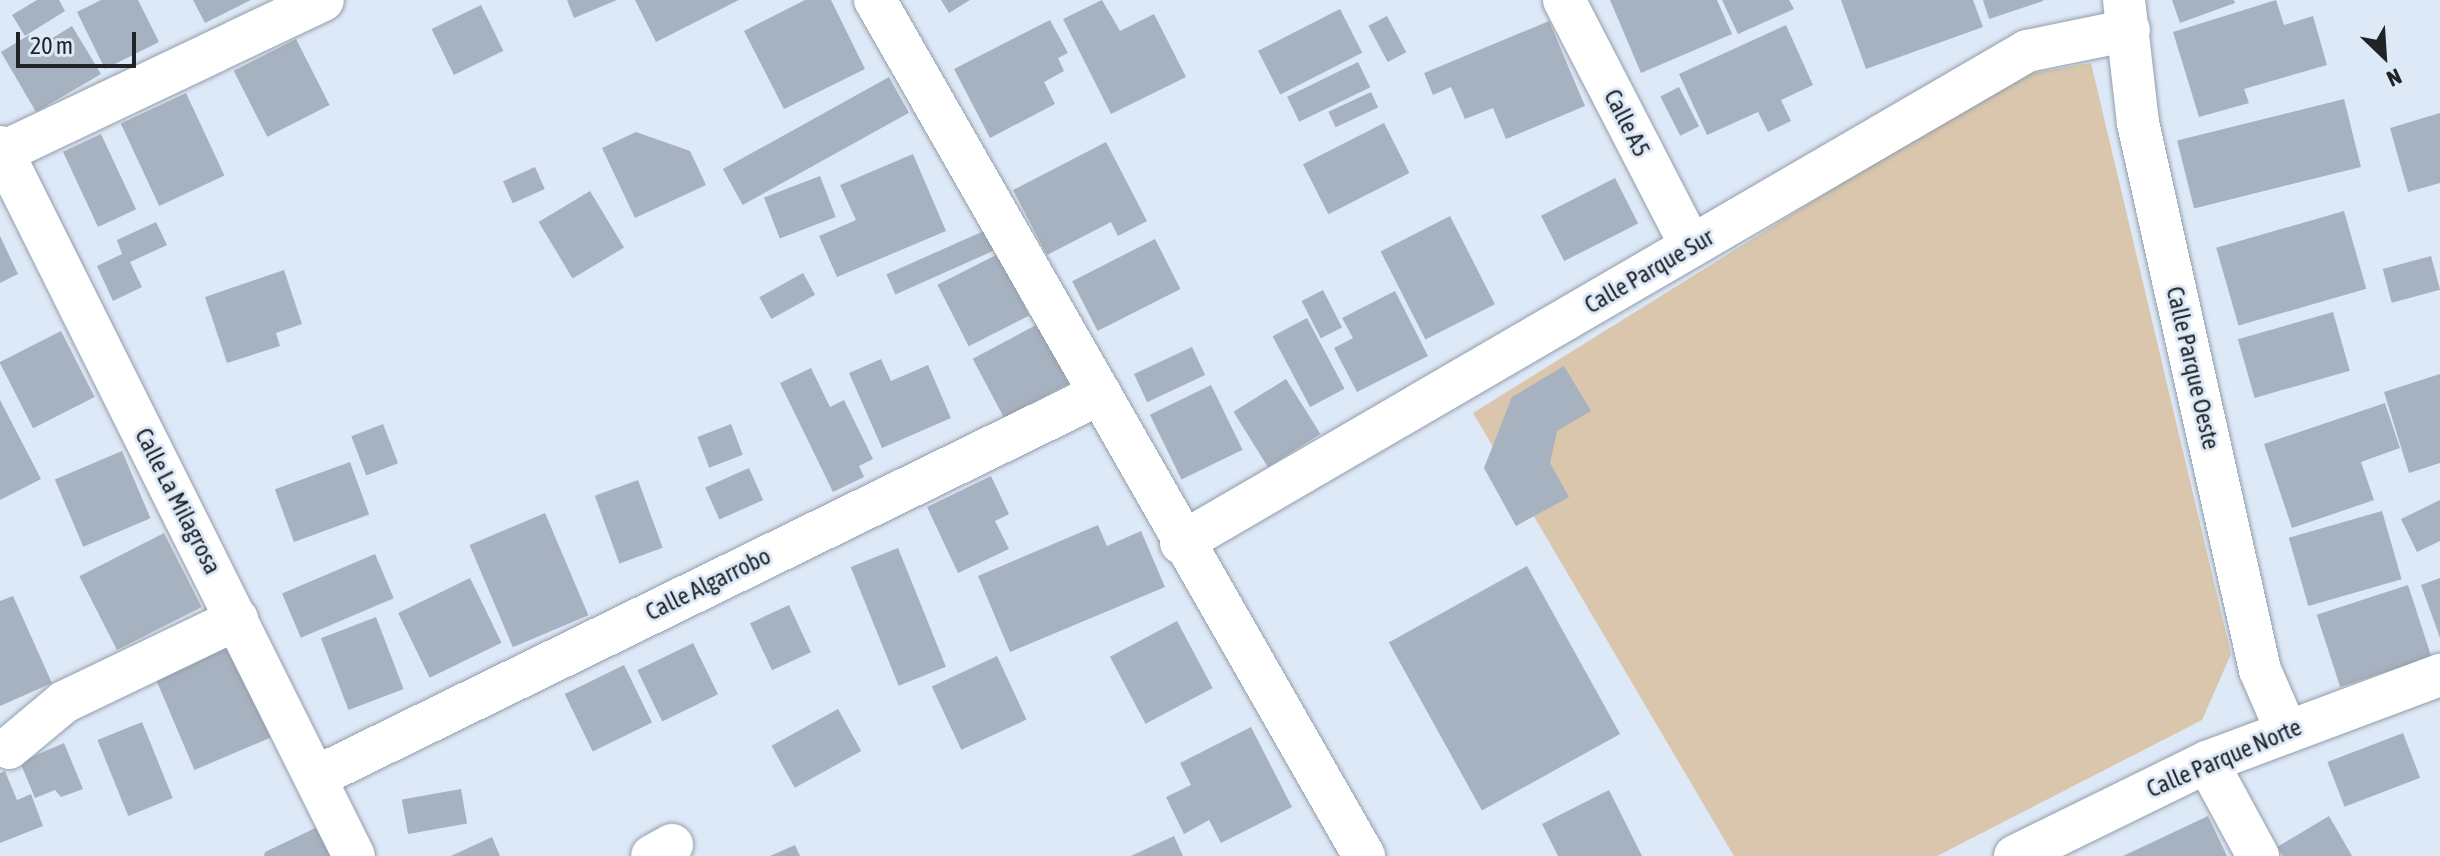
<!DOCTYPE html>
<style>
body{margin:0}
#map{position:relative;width:2440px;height:856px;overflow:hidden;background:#dde9f7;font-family:"Asap Condensed",sans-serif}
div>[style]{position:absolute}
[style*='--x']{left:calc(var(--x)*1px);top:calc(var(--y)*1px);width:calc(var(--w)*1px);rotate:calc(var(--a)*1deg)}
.green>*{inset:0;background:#d9c6ad}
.building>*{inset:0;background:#a7b2c0;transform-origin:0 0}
.roads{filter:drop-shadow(0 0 2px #939dab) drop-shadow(0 0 2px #939dab)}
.street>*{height:42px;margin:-21px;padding:0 21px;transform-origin:21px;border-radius:21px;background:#fff}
span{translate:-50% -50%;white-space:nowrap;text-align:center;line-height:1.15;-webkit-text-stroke:6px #dde9f7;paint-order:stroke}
.street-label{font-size:24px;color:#202429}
.north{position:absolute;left:2344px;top:16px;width:80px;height:80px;-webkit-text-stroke:6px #dde9f7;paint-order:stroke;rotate:155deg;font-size:22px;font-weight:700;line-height:32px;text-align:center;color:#202429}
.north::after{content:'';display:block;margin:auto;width:28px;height:36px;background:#202429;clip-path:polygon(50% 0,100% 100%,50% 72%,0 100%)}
.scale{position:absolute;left:16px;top:32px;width:120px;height:36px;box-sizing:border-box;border:4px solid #202429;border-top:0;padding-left:10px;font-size:24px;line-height:28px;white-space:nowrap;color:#202429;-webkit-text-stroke:6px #dde9f7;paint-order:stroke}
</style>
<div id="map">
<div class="green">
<i style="clip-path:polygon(2091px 63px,2231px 654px,2202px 720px,1937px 856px,1734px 856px,1473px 413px,2014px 76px)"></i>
</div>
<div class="building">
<i style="clip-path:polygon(37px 0,59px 0,65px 11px,25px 36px,12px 15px)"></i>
<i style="clip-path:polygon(101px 0,138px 0,159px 42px,105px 69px,77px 12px)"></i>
<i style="clip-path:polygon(193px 0,251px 0,205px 23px)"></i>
<i style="clip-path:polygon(567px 0,617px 0,574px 18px)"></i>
<i style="clip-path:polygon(635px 0,739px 0,656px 42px)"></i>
<i style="clip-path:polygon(805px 0,831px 0,865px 69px,784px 109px,744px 31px)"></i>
<i style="clip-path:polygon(941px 0,970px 0,949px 13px)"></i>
<i style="clip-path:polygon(1102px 0,1120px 31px,1154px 14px,1186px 77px,1111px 114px,1063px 19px)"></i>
<i style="clip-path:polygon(1610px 0,1717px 0,1732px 34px,1641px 73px)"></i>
<i style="clip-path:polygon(1722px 0,1789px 0,1794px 9px,1738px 34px)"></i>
<i style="clip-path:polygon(1841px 0,1973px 0,1983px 27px,1866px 69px)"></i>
<i style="clip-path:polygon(1983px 0,2043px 0,2043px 1px,1989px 19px)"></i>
<i style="clip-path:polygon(2172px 0,2234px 0,2235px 3px,2180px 23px)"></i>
<i style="clip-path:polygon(2276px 0,2284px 25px,2313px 16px,2327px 65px,2244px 89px,2249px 103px,2199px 117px,2173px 32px)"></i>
<i style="left:481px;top:5px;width:51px;height:55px;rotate:64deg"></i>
<i style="left:1340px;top:9px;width:49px;height:92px;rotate:63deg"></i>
<i style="left:1387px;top:16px;width:41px;height:21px;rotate:62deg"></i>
<i style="clip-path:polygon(1050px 20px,1068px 53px,1058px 58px,1064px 71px,1044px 82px,1055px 104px,990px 138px,954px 69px)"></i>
<i style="clip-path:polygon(1549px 21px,1585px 106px,1506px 139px,1493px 108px,1465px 119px,1451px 87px,1433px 95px,1424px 73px)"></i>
<i style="clip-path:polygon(1786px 25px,1813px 85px,1781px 100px,1791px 121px,1768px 132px,1758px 112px,1707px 135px,1679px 74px)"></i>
<i style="clip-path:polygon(72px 26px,101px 74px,36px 112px,1px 52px,29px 35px,36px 48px)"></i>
<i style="left:296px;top:39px;width:74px;height:70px;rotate:63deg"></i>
<i style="left:1358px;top:62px;width:28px;height:79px;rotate:64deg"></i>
<i style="left:889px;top:77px;width:41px;height:190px;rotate:61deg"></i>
<i style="left:1679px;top:87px;width:44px;height:21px;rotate:63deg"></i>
<i style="left:1371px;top:92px;width:17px;height:47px;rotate:65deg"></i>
<i style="left:186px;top:93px;width:91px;height:72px;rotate:65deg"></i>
<i style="left:2344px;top:99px;width:70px;height:172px;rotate:76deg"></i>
<i style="clip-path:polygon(2440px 113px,2440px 183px,2408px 192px,2390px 128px)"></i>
<i style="left:1384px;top:123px;width:56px;height:91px;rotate:63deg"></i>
<i style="clip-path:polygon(636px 132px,690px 151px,706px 185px,635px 218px,602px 148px)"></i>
<i style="left:101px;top:134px;width:83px;height:42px;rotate:65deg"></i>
<i style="clip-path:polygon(1106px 142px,1147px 221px,1118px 236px,1111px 222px,1047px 255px,1013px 190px)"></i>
<i style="clip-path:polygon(913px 154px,946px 231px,837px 277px,819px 236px,856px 220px,840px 185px)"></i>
<i style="left:535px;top:167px;width:24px;height:35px;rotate:66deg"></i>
<i style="left:820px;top:176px;width:44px;height:60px;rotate:69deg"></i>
<i style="left:1615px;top:178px;width:51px;height:83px;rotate:63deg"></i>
<i style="left:590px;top:191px;width:66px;height:60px;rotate:59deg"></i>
<i style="left:2344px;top:211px;width:81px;height:133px;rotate:74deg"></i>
<i style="left:1450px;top:216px;width:99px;height:78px;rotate:63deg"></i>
<i style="clip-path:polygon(156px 222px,167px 245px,130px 262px,142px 287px,113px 301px,97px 266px,122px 254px,117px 240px)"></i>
<i style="left:986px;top:230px;width:22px;height:109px;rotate:66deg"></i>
<i style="clip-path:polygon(0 236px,18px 274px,0 283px)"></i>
<i style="left:1155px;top:239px;width:56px;height:93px;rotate:63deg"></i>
<i style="left:998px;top:254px;width:69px;height:68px;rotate:63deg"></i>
<i style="left:2431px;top:256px;width:35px;height:50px;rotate:75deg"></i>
<i style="clip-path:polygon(284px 270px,302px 324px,276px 333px,280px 346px,227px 363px,205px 297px)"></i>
<i style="left:803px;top:273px;width:25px;height:50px;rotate:61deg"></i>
<i style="left:1323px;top:290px;width:42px;height:24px;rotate:63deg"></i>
<i style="clip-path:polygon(1395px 291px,1428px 356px,1357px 392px,1334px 348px,1353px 338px,1342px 318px)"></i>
<i style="left:2333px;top:312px;width:61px;height:99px;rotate:74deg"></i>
<i style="left:1307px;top:318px;width:80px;height:39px;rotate:62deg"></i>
<i style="left:1038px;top:324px;width:67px;height:74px;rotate:62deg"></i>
<i style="left:61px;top:331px;width:74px;height:69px;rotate:63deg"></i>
<i style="left:1192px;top:347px;width:31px;height:64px;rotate:65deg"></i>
<i style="clip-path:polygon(881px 359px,891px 381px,928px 365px,951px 418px,882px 448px,849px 373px)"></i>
<i style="clip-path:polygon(1564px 366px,1591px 411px,1557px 431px,1550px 463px,1569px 497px,1516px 526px,1484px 468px,1512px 397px)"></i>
<i style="clip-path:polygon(811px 368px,830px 407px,844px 400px,873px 459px,859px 466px,864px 477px,833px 492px,780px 383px)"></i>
<i style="clip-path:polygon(2440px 374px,2440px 463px,2409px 473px,2384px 392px)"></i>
<i style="left:1286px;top:379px;width:65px;height:62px;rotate:58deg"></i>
<i style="left:1211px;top:385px;width:72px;height:68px;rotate:64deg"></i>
<i style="clip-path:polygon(0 400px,41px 479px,0 500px)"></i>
<i style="clip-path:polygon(2385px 403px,2400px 448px,2361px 462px,2374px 500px,2292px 528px,2264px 444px)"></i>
<i style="left:383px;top:424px;width:42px;height:34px;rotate:69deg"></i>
<i style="left:731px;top:424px;width:33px;height:36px;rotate:69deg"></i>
<i style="left:122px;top:451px;width:73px;height:73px;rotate:67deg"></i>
<i style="left:350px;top:462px;width:56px;height:80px;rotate:70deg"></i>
<i style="left:749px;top:468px;width:35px;height:48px;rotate:66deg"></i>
<i style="clip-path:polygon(991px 476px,1009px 514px,995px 521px,1009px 549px,958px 573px,927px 507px)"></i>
<i style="left:638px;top:480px;width:72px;height:46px;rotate:70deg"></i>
<i style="clip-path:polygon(2440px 500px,2440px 541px,2417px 552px,2401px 519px)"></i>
<i style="left:2382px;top:511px;width:71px;height:97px;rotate:74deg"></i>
<i style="left:545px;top:513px;width:111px;height:82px;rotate:67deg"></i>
<i style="clip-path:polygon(1098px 525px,1107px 546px,1141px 531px,1165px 587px,1010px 652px,978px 576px)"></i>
<i style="left:164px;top:533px;width:83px;height:95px;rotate:63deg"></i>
<i style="left:898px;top:548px;width:128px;height:51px;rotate:68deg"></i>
<i style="left:375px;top:554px;width:48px;height:101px;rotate:67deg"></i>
<i style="left:1527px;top:566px;width:192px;height:158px;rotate:61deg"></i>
<i style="left:470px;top:578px;width:72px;height:80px;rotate:64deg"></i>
<i style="clip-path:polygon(2440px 578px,2440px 638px,2421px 585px)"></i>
<i style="left:2408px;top:585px;width:76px;height:96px;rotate:72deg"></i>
<i style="clip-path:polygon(13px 596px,52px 683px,0 706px,0 601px)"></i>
<i style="left:789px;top:605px;width:52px;height:43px;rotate:65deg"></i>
<i style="left:376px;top:617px;width:77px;height:59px;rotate:69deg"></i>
<i style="left:1177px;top:621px;width:76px;height:76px;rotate:62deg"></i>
<i style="left:229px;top:639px;width:107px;height:83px;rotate:67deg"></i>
<i style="left:693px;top:643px;width:57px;height:62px;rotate:64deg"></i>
<i style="left:997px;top:656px;width:70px;height:72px;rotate:65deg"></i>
<i style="left:624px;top:665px;width:64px;height:66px;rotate:64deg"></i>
<i style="left:838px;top:709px;width:48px;height:76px;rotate:61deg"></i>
<i style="left:142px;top:722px;width:82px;height:48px;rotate:68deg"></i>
<i style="clip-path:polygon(1251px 727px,1292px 807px,1221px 843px,1209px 820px,1184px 834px,1166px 797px,1191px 785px,1180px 763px)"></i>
<i style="left:2403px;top:733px;width:48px;height:81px;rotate:69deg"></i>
<i style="clip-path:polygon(64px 743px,83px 789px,61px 797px,55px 790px,35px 798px,20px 762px)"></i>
<i style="clip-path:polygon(5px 771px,17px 800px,31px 794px,43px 826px,0 843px,0 773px)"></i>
<i style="left:461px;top:789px;width:35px;height:60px;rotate:80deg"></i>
<i style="clip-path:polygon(1609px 790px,1642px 856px,1558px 856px,1542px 824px)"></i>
<i style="clip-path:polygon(2208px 816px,2227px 856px,2123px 856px)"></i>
<i style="clip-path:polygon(2329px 816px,2352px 856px,2283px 856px,2277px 847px)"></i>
<i style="clip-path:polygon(328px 822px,332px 856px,264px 856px,265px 852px)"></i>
<i style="clip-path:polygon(1174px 836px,1183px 856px,1131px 856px)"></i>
<i style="clip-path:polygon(492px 837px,500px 856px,451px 856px)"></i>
<i style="clip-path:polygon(795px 845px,800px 856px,770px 856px)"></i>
</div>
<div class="roads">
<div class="street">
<i style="--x:875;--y:0;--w:986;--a:60.26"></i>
<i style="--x:1564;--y:0;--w:277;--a:62.7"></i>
<i style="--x:2124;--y:0;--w:124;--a:83.5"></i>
<i style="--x:2138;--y:123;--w:560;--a:77.43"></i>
<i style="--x:2260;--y:670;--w:65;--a:66.6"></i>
<i style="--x:0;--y:147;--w:792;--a:63.47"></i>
<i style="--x:3;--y:152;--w:354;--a:-25.4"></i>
<i style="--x:1181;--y:543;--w:979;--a:-30.18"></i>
<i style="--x:2027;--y:51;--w:104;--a:-11.6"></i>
<i style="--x:9;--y:748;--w:72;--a:-39.9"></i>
<i style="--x:64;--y:702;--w:192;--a:-25.6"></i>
<i style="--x:2207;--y:762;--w:107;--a:61.5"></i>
<i style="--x:316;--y:777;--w:873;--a:-26.04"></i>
<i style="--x:652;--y:856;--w:23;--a:-29"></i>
<i style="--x:2015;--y:856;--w:214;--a:-26.1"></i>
<i style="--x:2207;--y:762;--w:249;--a:-20.5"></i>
</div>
</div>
<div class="street-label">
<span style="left:1627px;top:123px;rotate:63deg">Calle A5</span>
<span style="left:1649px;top:271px;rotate:-30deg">Calle Parque Sur</span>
<span style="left:2193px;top:368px;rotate:77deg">Calle Parque Oeste</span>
<span style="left:178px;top:501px;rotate:63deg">Calle La Milagrosa</span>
<span style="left:708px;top:584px;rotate:-26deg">Calle Algarrobo</span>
<span style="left:2224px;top:758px;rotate:-23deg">Calle Parque Norte</span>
</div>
<div class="north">N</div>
<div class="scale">20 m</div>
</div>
